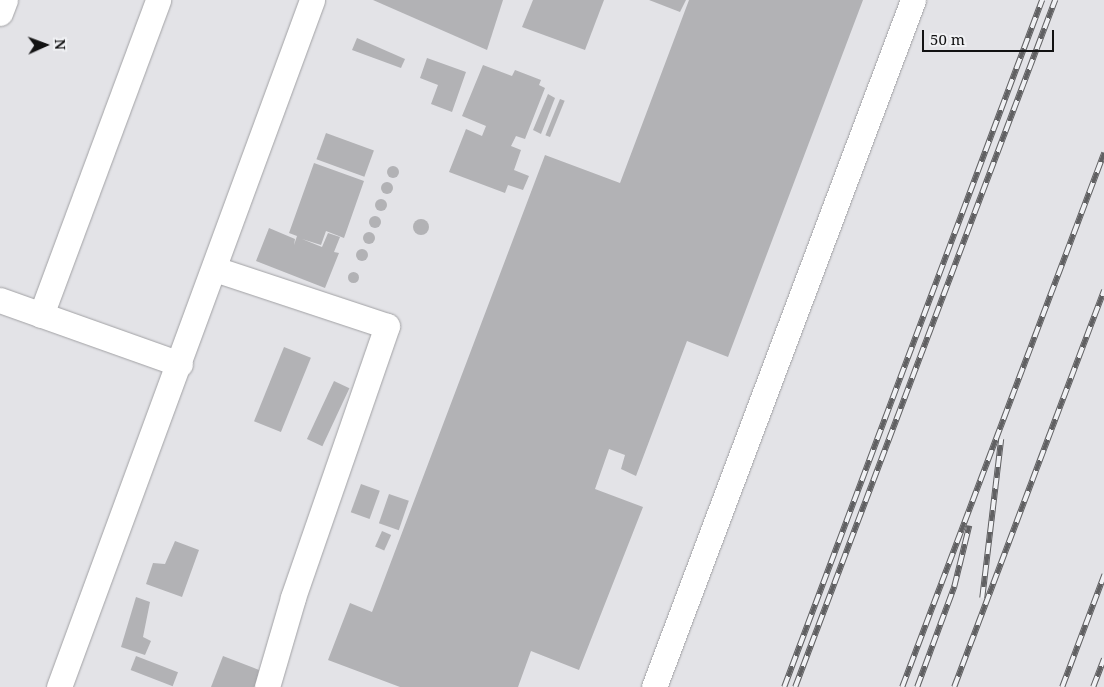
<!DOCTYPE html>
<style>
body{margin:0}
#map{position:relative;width:1104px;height:687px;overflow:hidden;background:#e3e3e7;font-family:"Noto Serif",serif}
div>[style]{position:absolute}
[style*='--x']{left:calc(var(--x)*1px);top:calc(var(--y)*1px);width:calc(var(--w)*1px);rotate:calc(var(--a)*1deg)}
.building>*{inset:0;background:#b2b2b5;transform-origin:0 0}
.round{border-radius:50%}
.roads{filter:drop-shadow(0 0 1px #a1a1a4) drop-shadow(0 0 1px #a1a1a4)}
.minor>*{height:25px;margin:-12.5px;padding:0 12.5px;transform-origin:12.5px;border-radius:12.5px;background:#fff}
.rail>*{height:5.5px;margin-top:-2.75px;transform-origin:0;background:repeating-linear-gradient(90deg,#f0f1f4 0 11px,#606062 0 22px);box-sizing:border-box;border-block:1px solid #606062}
span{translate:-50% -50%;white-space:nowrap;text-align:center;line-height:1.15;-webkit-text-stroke:4px #f0f1f4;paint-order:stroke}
.north{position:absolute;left:20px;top:20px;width:50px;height:50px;-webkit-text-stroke:4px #f0f1f4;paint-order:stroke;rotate:88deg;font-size:14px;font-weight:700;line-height:20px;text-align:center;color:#121213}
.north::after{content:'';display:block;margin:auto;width:18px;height:22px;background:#121213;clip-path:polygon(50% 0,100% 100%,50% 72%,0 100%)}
.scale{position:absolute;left:922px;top:30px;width:132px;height:22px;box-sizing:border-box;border:2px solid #121213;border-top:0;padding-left:6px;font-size:15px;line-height:18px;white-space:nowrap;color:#121213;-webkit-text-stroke:4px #f0f1f4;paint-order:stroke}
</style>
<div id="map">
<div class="building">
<i style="clip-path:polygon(373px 0,503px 0,487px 50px)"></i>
<i style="clip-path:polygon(533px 0,604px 0,585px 50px,522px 27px)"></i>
<i style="clip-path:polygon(649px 0,686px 0,680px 12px)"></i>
<i style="clip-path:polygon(689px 0,863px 0,728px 357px,687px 341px,636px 476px,621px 469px,625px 455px,609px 449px,595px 489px,643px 507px,579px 670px,531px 651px,518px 687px,400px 687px,328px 660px,350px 603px,372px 612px,545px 155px,620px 183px)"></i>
<i style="clip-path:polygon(357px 38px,405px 59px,401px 68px,352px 50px)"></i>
<i style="clip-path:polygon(427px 58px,466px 72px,452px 112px,431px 104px,438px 85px,420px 78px)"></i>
<i style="clip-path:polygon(483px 65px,512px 76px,515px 70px,541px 80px,539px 85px,545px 88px,525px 139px,516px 136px,511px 146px,521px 150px,514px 170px,529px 176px,523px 190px,508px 185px,505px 193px,449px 172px,466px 129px,482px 136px,486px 126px,462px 116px)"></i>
<i style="clip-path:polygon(548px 94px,555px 98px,541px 134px,533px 130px)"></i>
<i style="left:560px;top:99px;width:5px;height:39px;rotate:22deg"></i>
<i style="left:326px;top:133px;width:51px;height:28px;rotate:20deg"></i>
<i style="clip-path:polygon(314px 163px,364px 181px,344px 238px,326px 231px,321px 245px,302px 239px,322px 247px,328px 233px,340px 237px,334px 252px,339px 253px,325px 288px,256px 261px,269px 228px,295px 239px,294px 245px,297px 236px,289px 233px)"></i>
<i class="round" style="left:387px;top:166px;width:12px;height:12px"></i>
<i class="round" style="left:381px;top:182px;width:12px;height:12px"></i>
<i class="round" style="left:375px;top:199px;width:12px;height:12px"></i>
<i class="round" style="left:369px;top:216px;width:12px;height:12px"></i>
<i class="round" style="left:413px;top:219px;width:16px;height:16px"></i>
<i class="round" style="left:363px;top:232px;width:12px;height:12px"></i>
<i class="round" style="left:356px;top:249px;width:12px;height:12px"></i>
<i class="round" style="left:347.5px;top:271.5px;width:11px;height:11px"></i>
<i style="left:284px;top:347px;width:29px;height:80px;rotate:22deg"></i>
<i style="left:334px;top:381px;width:17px;height:64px;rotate:25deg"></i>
<i style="left:361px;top:484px;width:20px;height:30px;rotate:20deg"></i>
<i style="left:389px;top:494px;width:21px;height:31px;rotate:19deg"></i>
<i style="left:382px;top:531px;width:10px;height:17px;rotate:24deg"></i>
<i style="clip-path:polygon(175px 541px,199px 550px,182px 597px,146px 584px,153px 563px,165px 564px)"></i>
<i style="clip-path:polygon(136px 597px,150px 602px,143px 637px,151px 641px,145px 655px,121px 647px)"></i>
<i style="left:136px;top:656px;width:45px;height:15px;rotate:21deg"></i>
<i style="clip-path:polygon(223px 656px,259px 670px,256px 687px,211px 687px)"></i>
</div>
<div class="roads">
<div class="minor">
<i style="--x:0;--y:13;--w:14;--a:-69"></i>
<i style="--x:215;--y:269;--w:181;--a:18.3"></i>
<i style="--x:387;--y:326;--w:288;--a:109.1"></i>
<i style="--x:293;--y:598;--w:93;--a:106.3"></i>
<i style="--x:0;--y:300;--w:191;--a:19.6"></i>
<i style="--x:41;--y:315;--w:336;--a:-69.6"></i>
<i style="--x:59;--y:687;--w:732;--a:-69.78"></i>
<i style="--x:654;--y:687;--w:734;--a:-69.34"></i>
</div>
</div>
<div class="rail">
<i style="--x:982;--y:598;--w:160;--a:-83.2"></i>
<i style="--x:784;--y:687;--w:734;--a:-69.42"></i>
<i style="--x:795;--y:687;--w:735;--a:-69.27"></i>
<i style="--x:902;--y:687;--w:571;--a:-69.28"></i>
<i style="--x:917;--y:687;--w:107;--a:-69.7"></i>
<i style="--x:954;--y:587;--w:63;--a:-76.2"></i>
<i style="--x:954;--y:687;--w:424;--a:-69.3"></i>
<i style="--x:1062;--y:687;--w:120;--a:-69.4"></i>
<i style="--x:1093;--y:687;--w:30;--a:-69"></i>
</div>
<div class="north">N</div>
<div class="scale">50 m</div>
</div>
